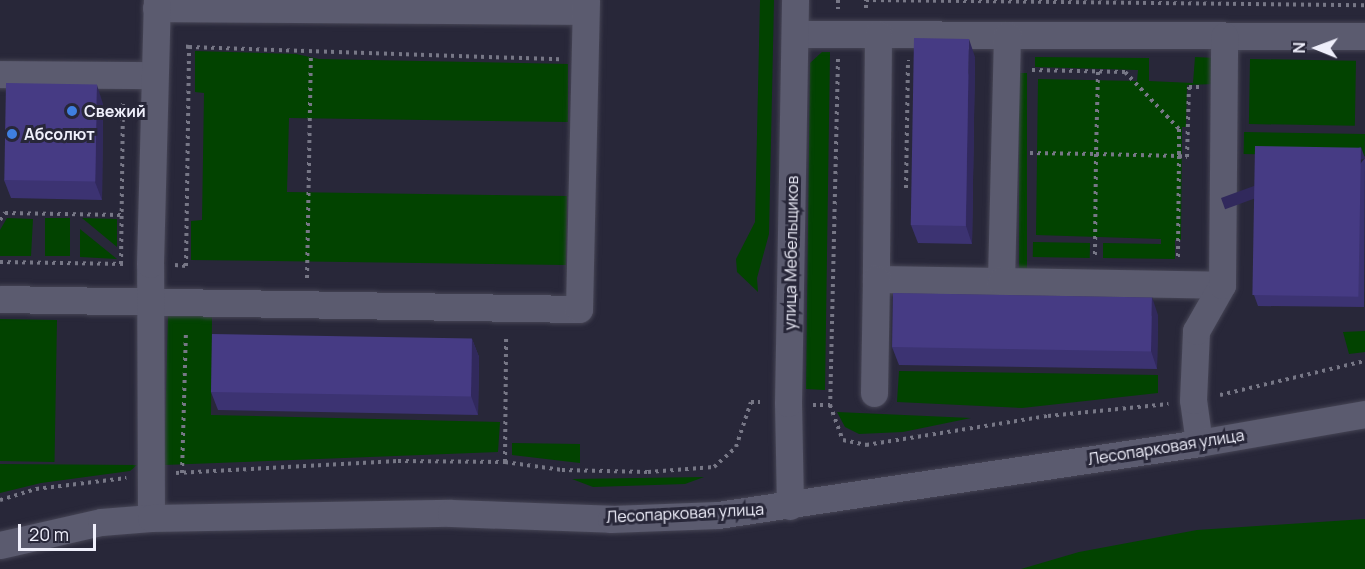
<!DOCTYPE html>
<meta charset="utf-8">
<style>
body{margin:0}
#map{position:relative;width:1365px;height:569px;overflow:hidden;background:#282739;font-family:Manrope,sans-serif}
div>[style]{position:absolute}
[style*='--x']{left:calc(var(--x)*1px);top:calc(var(--y)*1px);width:calc(var(--w)*1px);rotate:calc(var(--a)*1deg)}
.green>*{inset:0;background:#024300;transform-origin:0 0}
.path>*{height:4px;margin-top:-2px;transform-origin:0;background:repeating-linear-gradient(90deg,#777786 0 3px,transparent 0 7.5px)}
.roads{filter:drop-shadow(0 0 2px #464555) drop-shadow(0 0 2px #464555)}
.minor>*{height:27px;margin:-13.5px;padding:0 13.5px;transform-origin:13.5px;border-radius:13.5px;background:#5b5b6f}
.wall>*{inset:0;background:#3c3372}
.shaded-wall>*{inset:0;background:#31295c;transform-origin:0 0}
.building>*{inset:0;background:#463b84;transform-origin:0 0}
.dots>*{width:16px;height:16px;translate:-50% -50%;box-sizing:border-box;border:3px solid #282739;border-radius:50%}
span{translate:-50% -50%;white-space:nowrap;text-align:center;line-height:1.15;-webkit-text-stroke:6px #282739;paint-order:stroke}
.poi-label{font-size:16px;color:#efeffb;font-weight:700}
.left{translate:0 -50%;text-align:left}
.street-label{font-size:16px;color:#efeffb}
.north{position:absolute;left:1287px;top:18px;width:60px;height:60px;-webkit-text-stroke:4px #282739;paint-order:stroke;rotate:271deg;font-size:16px;font-weight:700;line-height:24px;text-align:center;color:#efeffb}
.north::after{content:'';display:block;margin:auto;width:21px;height:27px;background:#efeffb;clip-path:polygon(50% 0,100% 100%,50% 72%,0 100%)}
.scale{position:absolute;left:18px;top:524px;width:78px;height:27px;box-sizing:border-box;border:3px solid #efeffb;border-top:0;padding-left:8px;font-size:18px;line-height:21px;white-space:nowrap;color:#efeffb;-webkit-text-stroke:4px #282739;paint-order:stroke}
</style>
<div id="map">
<div class="green">
<i style="clip-path:polygon(760px 0,774px 0,769px 234px,757px 278px,758px 292px,737px 272px,736px 259px,755px 222px)"></i>
<i style="clip-path:polygon(195px 51px,296px 54px,319px 59px,568px 64px,568px 122px,289px 118px,287px 192px,567px 196px,566px 265px,191px 260px,191px 221px,202px 220px,204px 93px,195px 92px)"></i>
<i style="clip-path:polygon(822px 52px,830px 52px,825px 390px,806px 389px,810px 63px)"></i>
<i style="clip-path:polygon(1035px 57px,1149px 58px,1149px 81px,1193px 83px,1195px 57px,1215px 58px,1214px 84px,1187px 85px,1186px 127px,1182px 127px,1181px 240px,1175px 240px,1175px 259px,1103px 258px,1103px 243px,1161px 244px,1161px 239px,1036px 235px,1038px 79px,1137px 81px,1138px 70px,1035px 67px)"></i>
<i style="left:1250px;top:59px;width:106px;height:65px;rotate:1deg"></i>
<i style="left:1019px;top:73px;width:8px;height:202px"></i>
<i style="left:1244px;top:132px;width:121px;height:22px;rotate:1deg"></i>
<i style="clip-path:polygon(7px 218px,33px 219px,31px 256px,0 256px,0 230px)"></i>
<i style="left:45px;top:218px;width:25px;height:38px"></i>
<i style="clip-path:polygon(82px 218px,117px 219px,117px 247px)"></i>
<i style="clip-path:polygon(80px 229px,117px 259px,80px 257px)"></i>
<i style="left:1033px;top:242px;width:57px;height:15px;rotate:1deg"></i>
<i style="clip-path:polygon(168px 316px,212px 316px,211px 415px,500px 422px,498px 452px,164px 465px)"></i>
<i style="left:0;top:319px;width:57px;height:142px;rotate:1deg"></i>
<i style="clip-path:polygon(1365px 331px,1365px 352px,1349px 354px,1343px 332px)"></i>
<i style="clip-path:polygon(899px 371px,1158px 375px,1158px 393px,1022px 408px,897px 402px)"></i>
<i style="clip-path:polygon(837px 412px,971px 418px,903px 432px,859px 434px,845px 427px)"></i>
<i style="clip-path:polygon(512px 443px,580px 444px,580px 463px,512px 455px)"></i>
<i style="clip-path:polygon(0 464px,137px 465px,130px 471px,41px 483px,0 493px)"></i>
<i style="clip-path:polygon(704px 477px,685px 484px,593px 487px,572px 479px)"></i>
<i style="clip-path:polygon(1365px 519px,1365px 569px,1021px 569px,1079px 552px,1197px 530px)"></i>
</div>
<div class="path">
<i style="--x:838;--y:0;--w:9;--a:90"></i>
<i style="--x:866;--y:8;--w:8;--a:-90"></i>
<i style="--x:866;--y:0;--w:499;--a:0.6"></i>
<i style="--x:189;--y:47;--w:371;--a:1.9"></i>
<i style="--x:838;--y:59;--w:346;--a:91.3"></i>
<i style="--x:830;--y:405;--w:37;--a:70"></i>
<i style="--x:843;--y:440;--w:24;--a:12"></i>
<i style="--x:866;--y:445;--w:184;--a:-9.1"></i>
<i style="--x:1048;--y:416;--w:121;--a:-5.7"></i>
<i style="--x:1032;--y:70;--w:93;--a:1.2"></i>
<i style="--x:1125;--y:72;--w:79;--a:46.5"></i>
<i style="--x:1179;--y:129;--w:27;--a:90"></i>
<i style="--x:1179;--y:156;--w:8;--a:7"></i>
<i style="--x:1187;--y:157;--w:70;--a:-88.4"></i>
<i style="--x:1189;--y:87;--w:10;--a:0"></i>
<i style="--x:1098;--y:72;--w:82;--a:91.4"></i>
<i style="--x:1096;--y:154;--w:83;--a:1.4"></i>
<i style="--x:1179;--y:156;--w:102;--a:90.6"></i>
<i style="--x:1030;--y:153;--w:66;--a:0.9"></i>
<i style="--x:1096;--y:154;--w:103;--a:90.6"></i>
<i style="--x:906;--y:188;--w:128;--a:-89.1"></i>
<i style="--x:0;--y:220;--w:9;--a:-54"></i>
<i style="--x:5;--y:213;--w:116;--a:1"></i>
<i style="--x:0;--y:262;--w:125;--a:0.9"></i>
<i style="--x:121;--y:264;--w:165;--a:-89.3"></i>
<i style="--x:175;--y:265;--w:11;--a:5"></i>
<i style="--x:186;--y:266;--w:219;--a:-89.2"></i>
<i style="--x:189;--y:47;--w:7;--a:-172"></i>
<i style="--x:307;--y:278;--w:225;--a:-89"></i>
<i style="--x:1220;--y:395;--w:149;--a:-13.2"></i>
<i style="--x:813;--y:405;--w:17;--a:0"></i>
<i style="--x:505;--y:462;--w:127;--a:-89.5"></i>
<i style="--x:176;--y:473;--w:222;--a:-3.1"></i>
<i style="--x:398;--y:461;--w:107;--a:0.5"></i>
<i style="--x:505;--y:462;--w:58;--a:8"></i>
<i style="--x:562;--y:470;--w:86;--a:1.3"></i>
<i style="--x:648;--y:472;--w:66;--a:-4.3"></i>
<i style="--x:714;--y:467;--w:30;--a:-42"></i>
<i style="--x:736;--y:447;--w:47;--a:-71.6"></i>
<i style="--x:751;--y:402;--w:9;--a:0"></i>
<i style="--x:182;--y:473;--w:142;--a:-88.4"></i>
<i style="--x:0;--y:500;--w:38;--a:-17"></i>
<i style="--x:36;--y:489;--w:91;--a:-7"></i>
</div>
<div class="roads">
<div class="minor">
<i style="--x:156;--y:8;--w:429;--a:0.4"></i>
<i style="--x:795;--y:34;--w:570;--a:0.2"></i>
<i style="--x:878;--y:34;--w:245;--a:90.5"></i>
<i style="--x:876;--y:279;--w:125;--a:0.9"></i>
<i style="--x:1007;--y:35;--w:246;--a:91.4"></i>
<i style="--x:1001;--y:281;--w:221;--a:1"></i>
<i style="--x:0;--y:74;--w:153;--a:0.4"></i>
<i style="--x:0;--y:299;--w:579;--a:0.99"></i>
<i style="--x:579;--y:309;--w:309;--a:-88.7"></i>
<i style="--x:874;--y:393;--w:114;--a:-89"></i>
<i style="--x:1199;--y:443;--w:43;--a:-97.9"></i>
<i style="--x:1193;--y:400;--w:69;--a:-87.5"></i>
<i style="--x:1196;--y:331;--w:53;--a:-60.5"></i>
<i style="--x:1222;--y:285;--w:249;--a:-89.5"></i>
<i style="--x:790;--y:506;--w:103;--a:-91.1"></i>
<i style="--x:788;--y:403;--w:403;--a:-89"></i>
<i style="--x:151;--y:518;--w:254;--a:-90.2"></i>
<i style="--x:150;--y:264;--w:264;--a:-88.5"></i>
<i style="--x:0;--y:545;--w:104;--a:-12.8"></i>
<i style="--x:101;--y:522;--w:50;--a:-4.6"></i>
<i style="--x:151;--y:518;--w:300;--a:-1"></i>
<i style="--x:451;--y:513;--w:160;--a:2.1"></i>
<i style="--x:611;--y:519;--w:107;--a:-2.1"></i>
<i style="--x:718;--y:515;--w:486;--a:-8.5"></i>
<i style="--x:1199;--y:443;--w:169;--a:-9.9"></i>
</div>
</div>
<div class="wall">
<i style="clip-path:polygon(975px 57px,972px 244px,918px 243px,911px 225px)"></i>
<i style="clip-path:polygon(103px 104px,102px 200px,11px 198px,4px 180px)"></i>
<i style="clip-path:polygon(1365px 158px,1364px 307px,1258px 306px,1254px 295px)"></i>
<i style="clip-path:polygon(1158px 315px,1157px 369px,899px 365px,892px 347px)"></i>
<i style="clip-path:polygon(472px 339px,479px 357px,478px 415px,218px 410px,211px 392px)"></i>
</div>
<div class="shaded-wall">
<i style="clip-path:polygon(969px 39px,975px 57px,972px 244px,966px 226px)"></i>
<i style="clip-path:polygon(97px 85px,103px 104px,102px 200px,95px 182px)"></i>
<i style="left:1361px;top:147px;width:12px;height:149px;rotate:70deg"></i>
<i style="clip-path:polygon(1152px 297px,1158px 315px,1157px 369px,1151px 351px)"></i>
<i style="clip-path:polygon(472px 339px,479px 357px,478px 415px,471px 396px)"></i>
</div>
<div class="building">
<i style="left:914px;top:38px;width:55px;height:187px;rotate:1deg"></i>
<i style="left:6px;top:83px;width:91px;height:97px;rotate:1deg"></i>
<i style="left:1255px;top:146px;width:106px;height:149px;rotate:1deg"></i>
<i style="left:893px;top:293px;width:259px;height:54px;rotate:1deg"></i>
<i style="left:212px;top:334px;width:260px;height:58px;rotate:1deg"></i>
</div>
<div class="dots">
<i style="left:72px;top:111px;background:#3f7fe0"></i>
<i style="left:12px;top:134px;background:#3f7fe0"></i>
</div>
<div class="poi-label">
<span class="left" style="left:84px;top:111px">Свежий</span>
<span class="left" style="left:24px;top:134px">Абсолют</span>
</div>
<div class="street-label">
<span style="left:791px;top:253px;rotate:-89deg">улица Мебельщиков</span>
<span style="left:1166px;top:447px;rotate:-9deg">Лесопарковая улица</span>
<span style="left:685px;top:513px;rotate:-3deg">Лесопарковая улица</span>
</div>
<div class="north">N</div>
<div class="scale">20 m</div>
</div>
